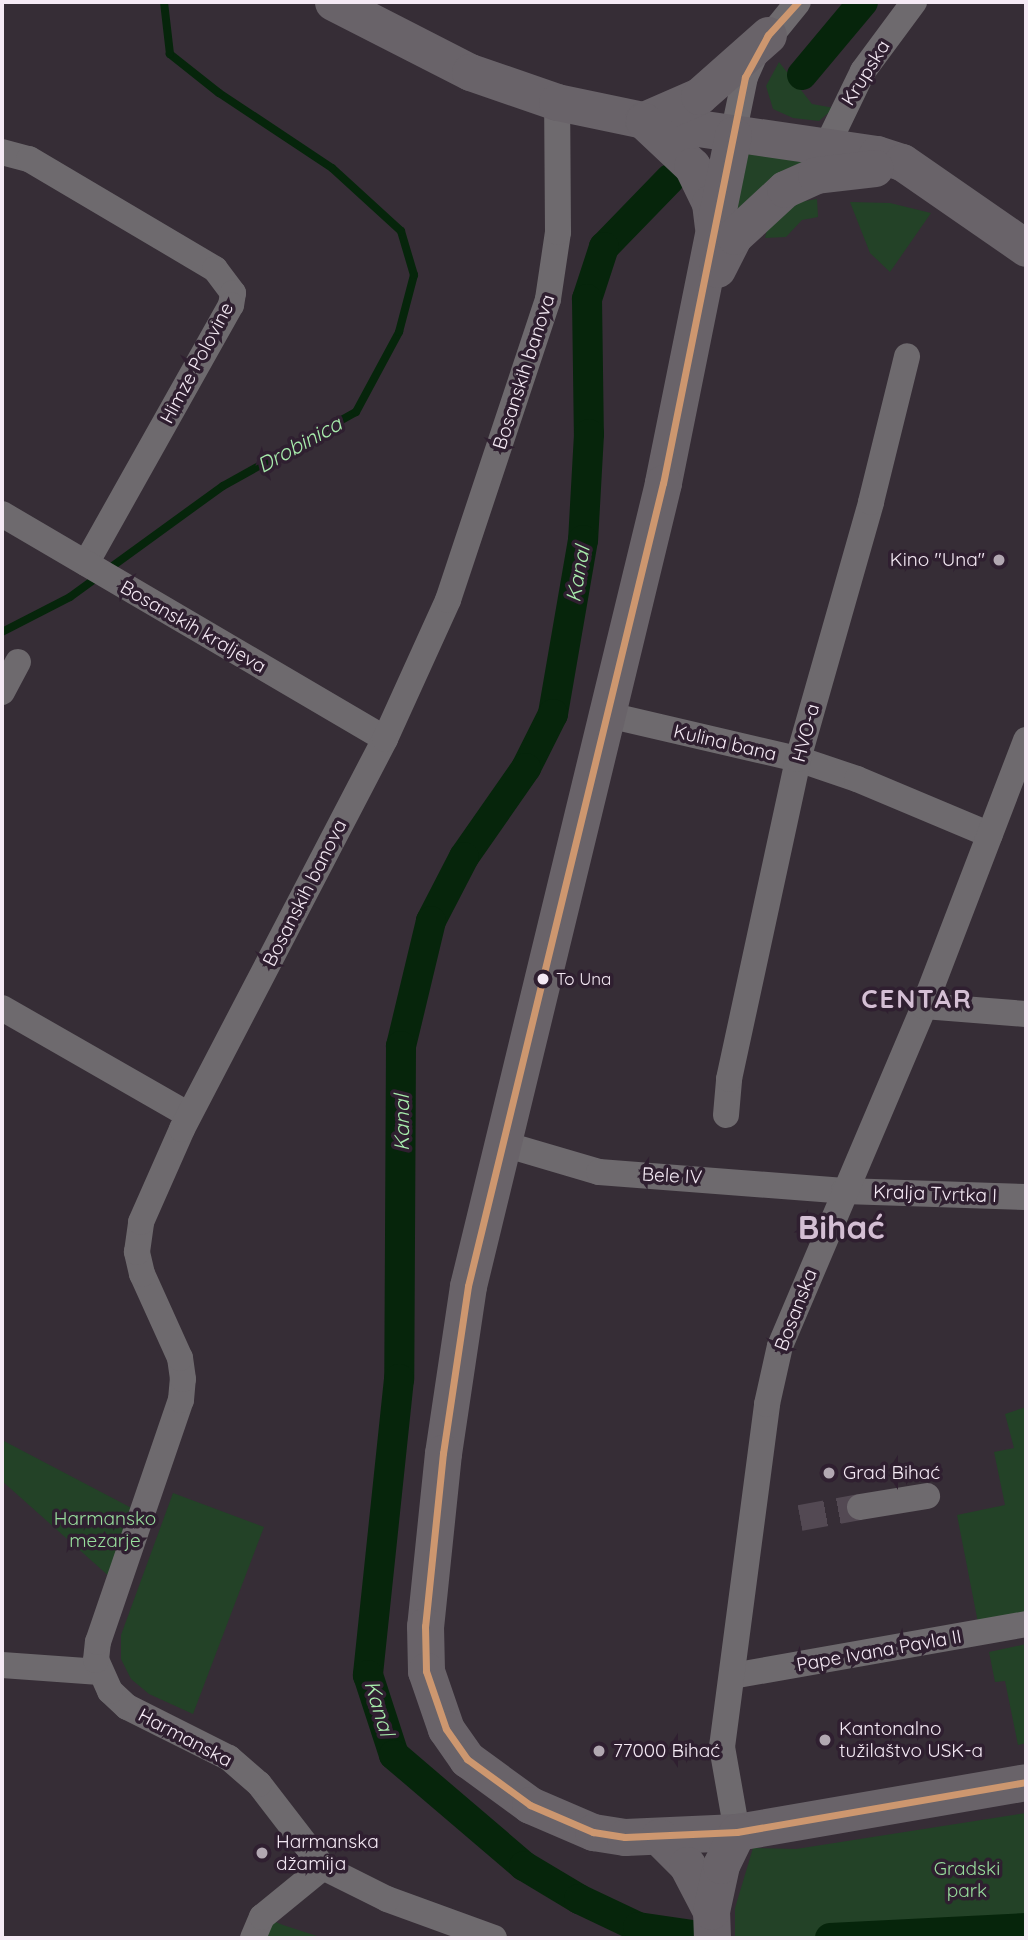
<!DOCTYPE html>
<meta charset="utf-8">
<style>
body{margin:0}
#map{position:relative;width:1028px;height:1940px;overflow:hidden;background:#362d36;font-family:Quicksand,sans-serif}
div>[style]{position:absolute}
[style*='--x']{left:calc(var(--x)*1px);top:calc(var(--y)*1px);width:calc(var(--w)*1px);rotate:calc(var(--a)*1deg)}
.green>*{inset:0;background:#234227}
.stream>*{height:8px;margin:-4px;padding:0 4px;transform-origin:4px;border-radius:4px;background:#06250b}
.canal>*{height:30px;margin:-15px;padding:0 15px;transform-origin:15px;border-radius:15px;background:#06250b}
.street-tunnel>*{height:26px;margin-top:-13px;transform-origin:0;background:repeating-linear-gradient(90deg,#534953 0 26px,transparent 0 39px)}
.street>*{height:26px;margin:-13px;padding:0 13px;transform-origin:13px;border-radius:13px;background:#6e6a6e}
.secondary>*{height:37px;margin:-18.5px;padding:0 18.5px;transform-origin:18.5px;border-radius:18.5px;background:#696369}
.bus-1>*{height:7px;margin:-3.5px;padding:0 3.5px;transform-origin:3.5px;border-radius:3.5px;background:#cd976f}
.dots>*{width:19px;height:19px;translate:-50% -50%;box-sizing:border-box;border:4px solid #2f1f30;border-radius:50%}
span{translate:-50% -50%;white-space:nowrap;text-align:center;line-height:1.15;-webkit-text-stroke:7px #2f1f30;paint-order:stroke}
.bus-label{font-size:17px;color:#f5eaf5}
.left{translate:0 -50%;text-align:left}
.street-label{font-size:19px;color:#f5eaf5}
.poi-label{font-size:19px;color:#f5eaf5}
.right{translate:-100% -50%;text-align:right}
.park-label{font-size:19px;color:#98de9d}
.water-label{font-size:21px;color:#a8eead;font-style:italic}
.district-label{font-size:26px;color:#d4bfd4;font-weight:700;letter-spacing:2px}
.town-label{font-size:33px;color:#d4bfd4;font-weight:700}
.frame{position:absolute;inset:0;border:4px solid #f5eaf5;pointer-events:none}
</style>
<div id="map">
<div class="green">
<i style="clip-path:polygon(779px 62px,812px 104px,834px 108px,819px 121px,793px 118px,773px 109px,766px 86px)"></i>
<i style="clip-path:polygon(739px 153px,812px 162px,729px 224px)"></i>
<i style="clip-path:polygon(817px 199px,818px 217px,802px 220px,786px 237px,765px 238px,768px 225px,799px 202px)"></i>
<i style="clip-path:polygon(850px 202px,890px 203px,931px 213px,890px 272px,870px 253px)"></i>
<i style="clip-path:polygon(1026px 1407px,1026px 1624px,980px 1633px,957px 1515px,1005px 1505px,994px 1452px,1014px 1448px,1005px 1414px)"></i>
<i style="clip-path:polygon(2px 1440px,143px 1514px,120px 1586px,2px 1481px)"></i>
<i style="clip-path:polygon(173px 1493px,264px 1527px,193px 1714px,149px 1694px,131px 1679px,121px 1659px,121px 1635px)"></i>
<i style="clip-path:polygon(1026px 1644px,1026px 1743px,1018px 1745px,1005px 1681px,995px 1682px,989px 1652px)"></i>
<i style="clip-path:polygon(1026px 1813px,1026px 1938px,735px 1938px,735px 1908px,753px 1848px,796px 1849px)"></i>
<i style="clip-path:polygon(266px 1918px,283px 1925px,323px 1938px,258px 1938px)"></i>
</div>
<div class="stream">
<i style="--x:2;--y:632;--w:76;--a:-27.2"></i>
<i style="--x:70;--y:597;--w:189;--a:-36"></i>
<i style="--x:223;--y:486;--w:152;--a:-29.1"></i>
<i style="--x:356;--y:412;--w:91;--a:-61.7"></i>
<i style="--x:399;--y:332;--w:59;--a:-75.3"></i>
<i style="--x:414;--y:275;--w:46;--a:-106.5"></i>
<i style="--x:401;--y:231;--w:93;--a:-137.6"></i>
<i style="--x:332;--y:168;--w:136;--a:-146.4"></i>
<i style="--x:219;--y:93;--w:63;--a:-141.5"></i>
<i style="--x:170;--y:54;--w:52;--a:-96.6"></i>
</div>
<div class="canal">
<i style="--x:802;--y:75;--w:95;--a:-50.1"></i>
<i style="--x:670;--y:179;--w:95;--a:134.1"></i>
<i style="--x:604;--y:247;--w:55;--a:108.1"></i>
<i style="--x:587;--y:299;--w:135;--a:89.2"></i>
<i style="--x:589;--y:434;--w:106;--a:93.2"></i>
<i style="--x:583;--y:540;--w:177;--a:99.8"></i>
<i style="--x:553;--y:714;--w:60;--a:116.6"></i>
<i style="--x:526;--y:768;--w:108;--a:124.9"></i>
<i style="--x:464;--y:857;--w:72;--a:117.3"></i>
<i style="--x:431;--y:921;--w:129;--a:103.5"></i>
<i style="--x:401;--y:1046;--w:333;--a:90.3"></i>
<i style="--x:399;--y:1379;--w:298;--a:96"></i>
<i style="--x:368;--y:1675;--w:84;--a:72"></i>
<i style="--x:394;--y:1755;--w:171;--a:40.5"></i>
<i style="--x:524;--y:1866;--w:64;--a:31"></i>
<i style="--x:579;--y:1899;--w:65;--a:25.4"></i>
<i style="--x:638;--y:1927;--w:76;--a:8.3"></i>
<i style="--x:830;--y:1938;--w:196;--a:-2.9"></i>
</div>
<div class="street-tunnel">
<i style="--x:800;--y:1518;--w:61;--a:-10.4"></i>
</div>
<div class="street">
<i style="--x:733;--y:135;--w:59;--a:-78.3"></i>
<i style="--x:745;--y:77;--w:24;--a:-66"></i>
<i style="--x:755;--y:55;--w:68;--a:-50.9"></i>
<i style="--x:2;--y:152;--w:28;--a:15"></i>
<i style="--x:29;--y:159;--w:216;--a:30.6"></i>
<i style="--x:215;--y:269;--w:30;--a:53"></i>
<i style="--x:233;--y:293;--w:12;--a:99"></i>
<i style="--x:231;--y:305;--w:296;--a:119.3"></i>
<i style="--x:819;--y:162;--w:101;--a:-64.2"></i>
<i style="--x:863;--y:71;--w:86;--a:-53.5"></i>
<i style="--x:2;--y:514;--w:444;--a:30.4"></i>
<i style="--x:2;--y:692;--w:34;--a:-62"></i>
<i style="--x:604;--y:714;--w:199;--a:13.1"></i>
<i style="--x:798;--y:759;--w:62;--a:18.7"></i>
<i style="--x:857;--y:779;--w:144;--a:22.8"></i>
<i style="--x:924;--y:1006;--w:102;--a:4.5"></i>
<i style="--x:2;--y:1008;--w:215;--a:29.8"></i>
<i style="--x:726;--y:1115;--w:36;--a:-85"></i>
<i style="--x:729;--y:1079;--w:327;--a:-77.8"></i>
<i style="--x:798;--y:759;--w:267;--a:-74.1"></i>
<i style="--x:871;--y:502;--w:150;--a:-76.1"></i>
<i style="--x:504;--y:1144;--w:99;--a:16.4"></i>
<i style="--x:599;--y:1172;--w:246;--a:4.4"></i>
<i style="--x:844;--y:1191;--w:182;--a:1.9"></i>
<i style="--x:860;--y:1507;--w:68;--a:-9.3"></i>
<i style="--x:2;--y:1665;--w:98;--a:4.1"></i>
<i style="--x:732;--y:1676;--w:299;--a:-10"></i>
<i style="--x:737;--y:1832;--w:86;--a:-100"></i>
<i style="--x:722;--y:1747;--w:346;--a:-82.5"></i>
<i style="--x:767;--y:1404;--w:59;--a:-77.4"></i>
<i style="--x:780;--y:1346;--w:369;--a:-67"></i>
<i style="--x:924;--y:1006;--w:285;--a:-69"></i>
<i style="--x:253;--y:1938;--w:23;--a:-67"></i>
<i style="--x:262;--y:1917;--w:79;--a:-39.3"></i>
<i style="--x:494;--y:1938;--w:114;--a:-160"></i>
<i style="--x:387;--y:1899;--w:72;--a:-153.4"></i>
<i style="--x:323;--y:1867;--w:105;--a:-127.6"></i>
<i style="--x:259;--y:1784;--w:40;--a:-139"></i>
<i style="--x:229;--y:1758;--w:114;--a:-153.4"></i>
<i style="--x:127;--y:1707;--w:23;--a:-137"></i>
<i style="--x:110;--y:1691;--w:34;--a:-114"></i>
<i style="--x:96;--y:1660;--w:18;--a:-84"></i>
<i style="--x:98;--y:1642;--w:256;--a:-71.1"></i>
<i style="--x:181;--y:1400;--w:21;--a:-85"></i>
<i style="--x:183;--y:1379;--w:21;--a:-98"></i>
<i style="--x:180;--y:1358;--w:92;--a:-114.3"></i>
<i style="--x:142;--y:1274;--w:23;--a:-103"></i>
<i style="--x:137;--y:1252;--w:30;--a:-82"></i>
<i style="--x:141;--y:1222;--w:102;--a:-66.2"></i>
<i style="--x:182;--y:1129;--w:440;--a:-62.5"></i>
<i style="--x:385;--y:739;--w:153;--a:-65.6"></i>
<i style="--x:448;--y:600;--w:317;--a:-71.6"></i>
<i style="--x:548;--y:299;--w:68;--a:-81.5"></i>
<i style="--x:558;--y:232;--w:130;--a:-90.4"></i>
</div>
<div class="secondary">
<i style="--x:333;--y:2;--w:154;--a:27.1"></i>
<i style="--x:470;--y:72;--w:92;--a:19"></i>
<i style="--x:557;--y:102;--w:88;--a:11.8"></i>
<i style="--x:643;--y:120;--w:236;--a:8.3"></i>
<i style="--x:877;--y:154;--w:26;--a:18"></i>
<i style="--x:902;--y:162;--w:151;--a:34.7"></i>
<i style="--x:644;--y:120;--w:60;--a:-23.6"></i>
<i style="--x:699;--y:96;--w:92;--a:-41.5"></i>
<i style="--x:644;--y:121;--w:66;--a:43.2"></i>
<i style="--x:692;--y:166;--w:41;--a:64.1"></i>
<i style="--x:710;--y:203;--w:23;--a:83"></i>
<i style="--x:733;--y:135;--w:355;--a:101.4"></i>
<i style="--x:663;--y:483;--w:826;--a:103.65"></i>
<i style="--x:468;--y:1286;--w:169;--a:98.5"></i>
<i style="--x:443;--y:1453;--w:174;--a:95.9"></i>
<i style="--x:425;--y:1626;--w:45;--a:88.7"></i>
<i style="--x:426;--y:1671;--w:61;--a:71"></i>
<i style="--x:446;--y:1729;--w:37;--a:55"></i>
<i style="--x:467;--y:1759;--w:78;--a:36.1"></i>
<i style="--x:530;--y:1805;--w:69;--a:23.2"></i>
<i style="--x:593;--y:1832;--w:32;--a:9"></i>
<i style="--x:625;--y:1837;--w:112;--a:-2.6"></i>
<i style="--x:737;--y:1832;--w:293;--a:-9.8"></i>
<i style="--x:717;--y:269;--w:37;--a:-63"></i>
<i style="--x:734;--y:236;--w:69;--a:-42.7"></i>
<i style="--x:785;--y:189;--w:34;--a:-24"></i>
<i style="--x:816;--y:175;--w:59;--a:-6.8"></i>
<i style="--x:659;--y:1837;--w:40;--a:45"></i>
<i style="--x:687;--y:1865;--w:52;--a:62.4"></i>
<i style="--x:712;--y:1938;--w:27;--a:-92"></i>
<i style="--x:711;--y:1911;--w:47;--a:-77.7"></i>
<i style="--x:721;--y:1865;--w:37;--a:-64"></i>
</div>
<div class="bus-1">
<i style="--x:798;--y:2;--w:45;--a:132.3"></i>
<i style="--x:768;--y:35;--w:48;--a:118.7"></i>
<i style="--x:745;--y:77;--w:414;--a:101.4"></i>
<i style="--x:663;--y:483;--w:826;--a:103.65"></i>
<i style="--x:468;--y:1286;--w:169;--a:98.5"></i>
<i style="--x:443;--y:1453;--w:174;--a:95.9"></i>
<i style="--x:425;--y:1626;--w:45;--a:88.7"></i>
<i style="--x:426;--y:1671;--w:61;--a:71"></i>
<i style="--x:446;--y:1729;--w:37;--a:55"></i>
<i style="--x:467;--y:1759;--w:78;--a:36.1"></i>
<i style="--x:530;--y:1805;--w:69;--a:23.2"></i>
<i style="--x:593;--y:1832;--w:32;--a:9"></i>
<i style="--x:625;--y:1837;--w:112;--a:-2.6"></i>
<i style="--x:737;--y:1832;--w:293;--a:-9.8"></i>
</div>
<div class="dots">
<i style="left:999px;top:560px;background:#b2a8b2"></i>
<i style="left:543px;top:979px;background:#f5eaf5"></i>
<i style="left:829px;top:1473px;background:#b2a8b2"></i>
<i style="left:825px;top:1740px;background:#b2a8b2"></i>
<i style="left:599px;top:1751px;background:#b2a8b2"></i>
<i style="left:262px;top:1853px;background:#b2a8b2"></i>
</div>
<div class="bus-label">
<span class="left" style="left:556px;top:979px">To Una</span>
</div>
<div class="street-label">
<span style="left:866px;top:73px;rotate:-58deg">Krupska</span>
<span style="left:197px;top:363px;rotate:-62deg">Himze Polovine</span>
<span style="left:524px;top:372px;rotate:-72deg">Bosanskih banova</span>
<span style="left:193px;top:627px;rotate:30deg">Bosanskih kraljeva</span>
<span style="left:806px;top:733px;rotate:-75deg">HVO-a</span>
<span style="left:725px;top:743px;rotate:13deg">Kulina bana</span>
<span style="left:305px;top:893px;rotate:-63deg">Bosanskih banova</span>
<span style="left:672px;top:1176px;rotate:3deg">Bele IV</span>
<span style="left:935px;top:1194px;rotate:2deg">Kralja Tvrtka I</span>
<span style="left:796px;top:1310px;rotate:-69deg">Bosanska</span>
<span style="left:879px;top:1651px;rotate:-10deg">Pape Ivana Pavla II</span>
<span style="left:185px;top:1738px;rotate:28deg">Harmanska</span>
</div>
<div class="poi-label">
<span class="right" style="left:985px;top:560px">Kino "Una"</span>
<span class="left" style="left:843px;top:1473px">Grad Bihać</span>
<span class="left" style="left:839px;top:1740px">Kantonalno<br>tužilaštvo USK-a</span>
<span class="left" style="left:613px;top:1751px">77000 Bihać</span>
<span class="left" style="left:276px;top:1853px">Harmanska<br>džamija</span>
</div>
<div class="park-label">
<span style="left:105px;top:1530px">Harmansko<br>mezarje</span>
<span style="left:967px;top:1880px">Gradski<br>park</span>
</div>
<div class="water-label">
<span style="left:299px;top:444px;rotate:-29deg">Drobinica</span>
<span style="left:577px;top:574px;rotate:-80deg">Kanal</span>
<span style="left:401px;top:1123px;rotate:-90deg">Kanal</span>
<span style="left:380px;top:1708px;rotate:73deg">Kanal</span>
</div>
<div class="district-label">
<span style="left:917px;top:999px">CENTAR</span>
</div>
<div class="town-label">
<span style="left:841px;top:1227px">Bihać</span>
</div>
<div class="frame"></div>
</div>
